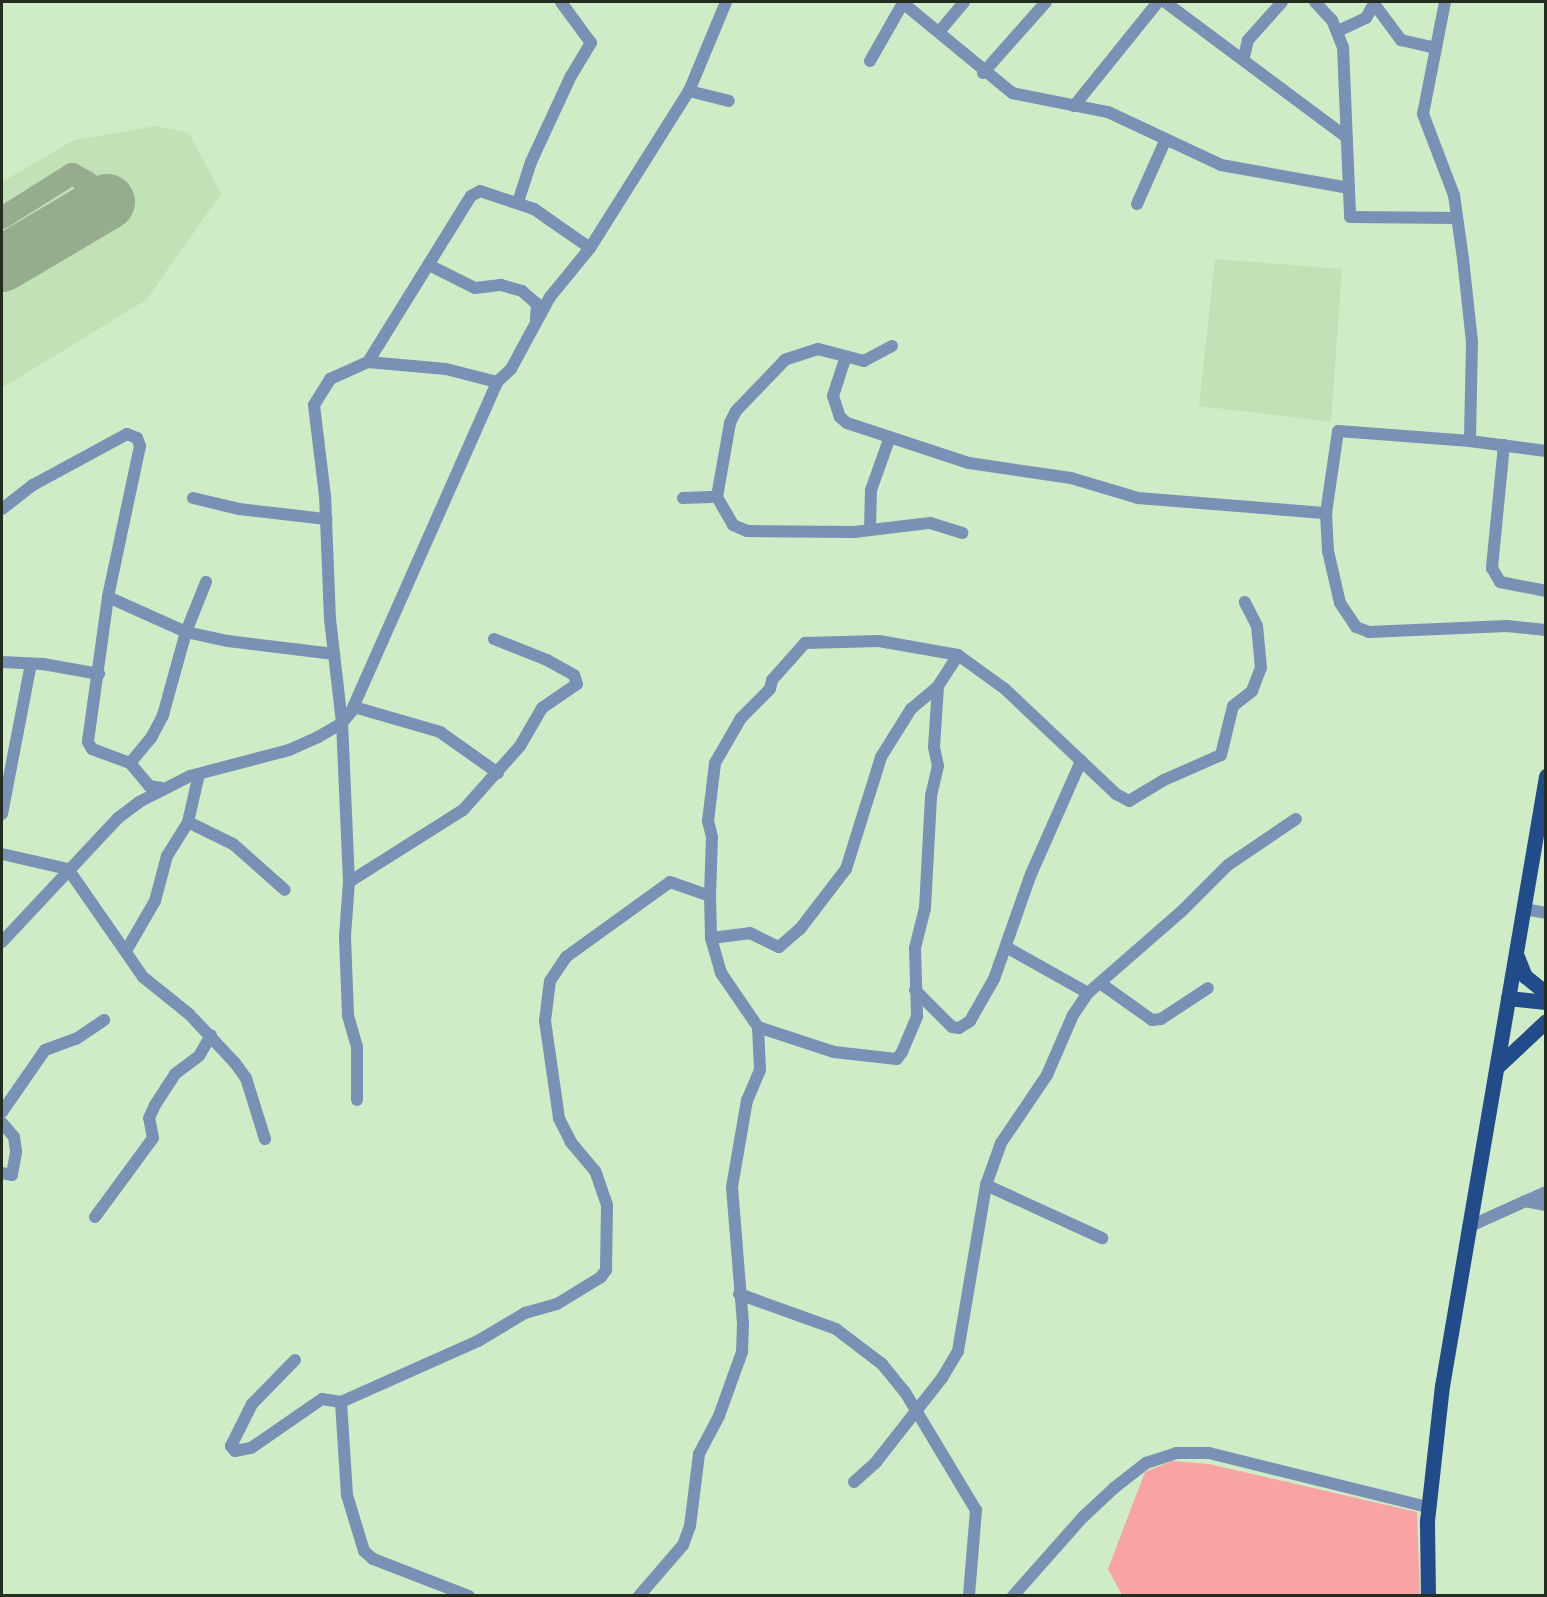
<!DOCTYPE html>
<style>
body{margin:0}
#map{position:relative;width:1547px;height:1597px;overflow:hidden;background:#cfecc6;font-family:Merriweather,serif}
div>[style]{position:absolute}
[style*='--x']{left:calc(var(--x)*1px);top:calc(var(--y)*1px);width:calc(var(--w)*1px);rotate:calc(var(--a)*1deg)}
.built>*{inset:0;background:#c1e2b7}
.green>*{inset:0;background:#f8a4a5}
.taxiway>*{height:22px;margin:-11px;padding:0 11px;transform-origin:11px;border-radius:11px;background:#95ac8e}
.runway>*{height:56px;margin:-28px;padding:0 28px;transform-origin:28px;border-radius:28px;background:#95ac8e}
.minor>*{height:12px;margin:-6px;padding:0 6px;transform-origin:6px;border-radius:6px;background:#7991b5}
.major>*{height:15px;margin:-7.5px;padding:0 7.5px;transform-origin:7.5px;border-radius:7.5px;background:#224b8a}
span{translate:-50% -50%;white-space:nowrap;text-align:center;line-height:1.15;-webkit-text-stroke:4.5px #cfecc6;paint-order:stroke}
.frame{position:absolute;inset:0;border:3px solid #222d1f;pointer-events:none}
</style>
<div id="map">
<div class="built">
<i style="clip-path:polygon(156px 126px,189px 133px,221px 194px,146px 300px,2px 388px,2px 182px,74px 140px)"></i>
<i style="clip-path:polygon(1215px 259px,1342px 269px,1331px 422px,1199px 406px)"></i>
</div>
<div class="green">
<i style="clip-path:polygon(1172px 1461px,1209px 1464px,1417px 1512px,1420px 1595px,1122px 1595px,1108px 1569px,1145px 1472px)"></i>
</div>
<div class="taxiway">
<i style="--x:2;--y:218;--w:83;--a:-32.2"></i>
<i style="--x:72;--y:174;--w:17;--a:28"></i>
<i style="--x:87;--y:182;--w:28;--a:69"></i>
</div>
<div class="runway">
<i style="--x:2;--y:264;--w:122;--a:-30.6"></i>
</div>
<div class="minor">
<i style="--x:1165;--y:2;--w:226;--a:36.7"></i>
<i style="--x:1315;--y:2;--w:25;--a:47"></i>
<i style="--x:1332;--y:20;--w:29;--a:68"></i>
<i style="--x:1343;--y:47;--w:170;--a:87.6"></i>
<i style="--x:1350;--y:217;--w:107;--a:0.5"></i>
<i style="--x:1445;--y:2;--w:114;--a:101.1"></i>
<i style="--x:1423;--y:114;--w:87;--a:69.1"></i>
<i style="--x:1454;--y:195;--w:65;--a:82"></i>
<i style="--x:1463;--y:259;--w:83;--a:83.8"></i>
<i style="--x:1472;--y:342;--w:99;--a:91.2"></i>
<i style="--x:1375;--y:5;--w:44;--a:53.4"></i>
<i style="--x:1401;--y:40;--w:35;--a:13"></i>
<i style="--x:1338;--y:31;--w:31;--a:-25"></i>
<i style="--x:1366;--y:18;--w:18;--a:-61"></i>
<i style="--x:939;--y:32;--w:39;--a:-50"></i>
<i style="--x:1244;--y:57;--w:17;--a:-77"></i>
<i style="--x:1248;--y:40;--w:51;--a:-48.2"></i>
<i style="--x:870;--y:61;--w:67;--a:-60.4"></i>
<i style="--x:903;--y:3;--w:141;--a:39.5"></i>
<i style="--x:1012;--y:93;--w:98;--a:11.2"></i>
<i style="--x:1108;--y:112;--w:125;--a:25.1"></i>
<i style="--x:1221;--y:165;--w:130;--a:10.2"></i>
<i style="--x:983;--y:73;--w:95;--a:-48.4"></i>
<i style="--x:689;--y:91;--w:41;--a:14"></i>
<i style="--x:1074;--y:106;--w:134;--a:-51.1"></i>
<i style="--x:518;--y:202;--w:42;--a:-72"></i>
<i style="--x:531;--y:162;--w:95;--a:-65.1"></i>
<i style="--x:571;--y:76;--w:39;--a:-59"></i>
<i style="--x:591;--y:43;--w:51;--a:-126.2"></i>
<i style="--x:1137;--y:204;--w:71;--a:-66"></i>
<i style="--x:429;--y:265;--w:51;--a:26.6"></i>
<i style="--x:475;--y:288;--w:26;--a:-7"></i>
<i style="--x:501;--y:285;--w:22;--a:16"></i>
<i style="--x:522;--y:291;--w:20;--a:41"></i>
<i style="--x:537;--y:304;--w:16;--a:94"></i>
<i style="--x:892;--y:346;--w:32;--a:152"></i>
<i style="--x:864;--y:361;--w:48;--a:-165.4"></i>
<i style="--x:818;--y:349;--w:35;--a:162"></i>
<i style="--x:785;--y:360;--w:71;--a:133.9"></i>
<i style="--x:736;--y:411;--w:13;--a:117"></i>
<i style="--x:730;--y:423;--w:75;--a:100"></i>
<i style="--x:717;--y:497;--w:32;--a:60"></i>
<i style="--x:733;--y:525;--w:15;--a:23"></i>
<i style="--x:747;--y:531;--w:107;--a:0.5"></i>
<i style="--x:854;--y:532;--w:77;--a:-6.8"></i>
<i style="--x:930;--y:523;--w:34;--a:17"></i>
<i style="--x:845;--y:359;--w:39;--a:108"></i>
<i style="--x:833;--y:396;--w:22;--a:72"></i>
<i style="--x:840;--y:417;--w:9;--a:41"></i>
<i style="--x:847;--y:423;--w:128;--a:18.2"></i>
<i style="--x:969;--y:463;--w:103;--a:8.4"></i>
<i style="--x:1071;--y:478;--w:70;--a:16.6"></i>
<i style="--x:1138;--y:498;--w:189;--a:4.6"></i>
<i style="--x:368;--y:362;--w:195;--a:-58.2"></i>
<i style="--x:471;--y:196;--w:10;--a:-29"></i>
<i style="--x:480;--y:191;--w:57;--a:18.4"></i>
<i style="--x:534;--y:209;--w:68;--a:34.9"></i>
<i style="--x:1504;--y:445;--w:124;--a:95.6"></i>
<i style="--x:1492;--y:568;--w:16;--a:60"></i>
<i style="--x:1500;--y:582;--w:47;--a:11.1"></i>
<i style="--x:1546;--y:451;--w:77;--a:-172.5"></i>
<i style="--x:1470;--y:441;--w:132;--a:-175.7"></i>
<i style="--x:1338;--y:431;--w:83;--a:98.3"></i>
<i style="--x:1326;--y:513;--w:38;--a:87"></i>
<i style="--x:1328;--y:551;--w:53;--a:77"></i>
<i style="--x:1340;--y:603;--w:29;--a:56"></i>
<i style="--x:1356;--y:627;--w:14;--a:21"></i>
<i style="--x:1369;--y:632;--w:138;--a:-2.5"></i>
<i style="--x:1507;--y:626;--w:39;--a:6"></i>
<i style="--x:193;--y:498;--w:47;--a:13.4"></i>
<i style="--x:239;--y:509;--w:88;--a:6.6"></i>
<i style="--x:683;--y:498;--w:34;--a:-2"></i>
<i style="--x:2;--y:509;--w:39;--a:-38"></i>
<i style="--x:33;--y:485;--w:107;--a:-28.5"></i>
<i style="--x:127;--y:434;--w:11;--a:22"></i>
<i style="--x:137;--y:438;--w:9;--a:69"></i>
<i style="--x:140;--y:446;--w:154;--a:102"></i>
<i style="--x:108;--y:597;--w:146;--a:97.9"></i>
<i style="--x:88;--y:742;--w:8;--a:60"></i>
<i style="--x:92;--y:749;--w:40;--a:20.2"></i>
<i style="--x:130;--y:763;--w:30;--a:50"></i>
<i style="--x:149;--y:786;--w:13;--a:9"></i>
<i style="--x:870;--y:530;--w:40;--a:-88.6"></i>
<i style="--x:871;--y:490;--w:56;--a:-70.3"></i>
<i style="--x:108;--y:597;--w:85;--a:24.2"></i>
<i style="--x:186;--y:632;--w:43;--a:12.1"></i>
<i style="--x:228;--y:641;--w:107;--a:7"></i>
<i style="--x:2;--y:662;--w:41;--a:2.8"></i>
<i style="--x:43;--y:664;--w:57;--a:10.1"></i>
<i style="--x:354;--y:707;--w:90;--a:16.2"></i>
<i style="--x:440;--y:732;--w:71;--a:35.3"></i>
<i style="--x:130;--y:763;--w:33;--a:-50"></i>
<i style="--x:151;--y:738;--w:26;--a:-62"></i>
<i style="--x:163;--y:715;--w:86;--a:-74.5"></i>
<i style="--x:186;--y:632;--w:54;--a:-68.2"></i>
<i style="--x:2;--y:814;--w:153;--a:-79.1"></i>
<i style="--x:188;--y:822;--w:50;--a:26.1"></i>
<i style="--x:233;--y:844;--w:69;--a:41.5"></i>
<i style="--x:2;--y:854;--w:68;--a:12.8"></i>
<i style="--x:68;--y:869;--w:131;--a:55.2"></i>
<i style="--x:143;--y:977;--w:59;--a:38.8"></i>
<i style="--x:189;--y:1014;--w:67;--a:46.8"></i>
<i style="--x:235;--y:1063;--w:19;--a:54"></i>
<i style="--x:246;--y:1078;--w:64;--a:72.7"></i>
<i style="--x:349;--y:882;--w:135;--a:-32.3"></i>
<i style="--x:463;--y:810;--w:86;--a:-48.3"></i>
<i style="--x:520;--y:746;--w:44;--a:-59.9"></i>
<i style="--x:542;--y:708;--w:42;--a:-34.4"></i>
<i style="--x:577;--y:684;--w:9;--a:-108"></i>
<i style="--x:574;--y:675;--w:31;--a:-151"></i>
<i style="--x:547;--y:660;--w:57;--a:-158.4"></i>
<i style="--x:710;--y:896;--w:59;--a:-88.1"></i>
<i style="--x:712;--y:837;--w:16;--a:-104"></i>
<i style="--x:708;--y:821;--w:58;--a:-83.1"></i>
<i style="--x:715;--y:763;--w:52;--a:-60"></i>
<i style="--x:741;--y:718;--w:41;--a:-45"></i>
<i style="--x:770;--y:689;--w:9;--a:-77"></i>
<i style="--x:772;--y:680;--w:50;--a:-48.3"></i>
<i style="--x:805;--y:643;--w:74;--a:-1.5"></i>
<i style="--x:879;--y:641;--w:80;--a:10"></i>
<i style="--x:958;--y:655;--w:58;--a:35.9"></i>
<i style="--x:1005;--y:689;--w:153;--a:43.4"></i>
<i style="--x:1116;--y:794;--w:15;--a:28"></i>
<i style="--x:1129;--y:801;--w:41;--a:-31"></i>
<i style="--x:1164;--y:780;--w:62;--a:-23.7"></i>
<i style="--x:1221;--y:755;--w:50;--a:-76.2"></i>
<i style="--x:1233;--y:706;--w:24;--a:-38"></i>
<i style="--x:1252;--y:691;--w:25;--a:-69"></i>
<i style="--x:1261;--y:668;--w:42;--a:-95.4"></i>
<i style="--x:1257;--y:626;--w:27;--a:-117"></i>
<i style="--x:1524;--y:909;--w:22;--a:10"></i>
<i style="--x:711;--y:938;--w:39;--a:-7"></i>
<i style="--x:750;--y:933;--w:32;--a:26"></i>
<i style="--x:779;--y:947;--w:28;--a:-41"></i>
<i style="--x:800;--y:929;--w:76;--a:-52.5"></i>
<i style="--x:846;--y:869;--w:117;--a:-72.6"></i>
<i style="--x:881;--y:757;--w:57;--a:-58"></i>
<i style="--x:911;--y:709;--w:35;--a:-40"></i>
<i style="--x:938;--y:686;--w:37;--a:-57"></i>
<i style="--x:2;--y:942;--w:170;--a:-46.9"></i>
<i style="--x:118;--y:818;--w:26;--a:-37"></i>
<i style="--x:139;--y:802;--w:57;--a:-27"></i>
<i style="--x:190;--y:776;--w:102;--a:-14.7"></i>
<i style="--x:289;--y:750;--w:32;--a:-24"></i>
<i style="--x:318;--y:737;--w:28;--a:-30"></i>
<i style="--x:342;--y:723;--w:14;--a:-51"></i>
<i style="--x:351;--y:712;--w:361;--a:-66.1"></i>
<i style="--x:497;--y:382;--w:19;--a:-43"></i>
<i style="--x:511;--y:369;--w:82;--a:-61.6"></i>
<i style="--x:550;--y:297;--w:63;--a:-50.8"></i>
<i style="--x:590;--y:248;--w:186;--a:-57.8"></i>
<i style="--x:689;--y:91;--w:96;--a:-67.4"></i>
<i style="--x:1006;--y:947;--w:94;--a:29.3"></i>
<i style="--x:126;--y:951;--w:58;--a:-59.9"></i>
<i style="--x:155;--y:901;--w:47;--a:-75.1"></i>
<i style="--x:167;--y:856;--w:40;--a:-58"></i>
<i style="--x:188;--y:822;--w:49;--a:-77.1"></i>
<i style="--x:1100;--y:983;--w:64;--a:35.4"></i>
<i style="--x:1152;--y:1020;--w:9;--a:-6"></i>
<i style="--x:1161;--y:1019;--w:56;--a:-33.4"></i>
<i style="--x:915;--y:990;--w:52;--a:45"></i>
<i style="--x:952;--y:1027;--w:7;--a:8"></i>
<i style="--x:959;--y:1028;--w:13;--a:-32"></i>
<i style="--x:970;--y:1021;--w:48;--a:-60.3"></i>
<i style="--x:994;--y:979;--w:111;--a:-70.6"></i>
<i style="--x:1031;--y:874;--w:124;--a:-66.1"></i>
<i style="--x:758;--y:1027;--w:80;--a:18.2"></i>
<i style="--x:834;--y:1052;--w:63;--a:6.3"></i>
<i style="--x:897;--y:1059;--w:9;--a:-54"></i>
<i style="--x:902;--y:1052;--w:39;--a:-67"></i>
<i style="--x:917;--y:1016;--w:68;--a:-91.7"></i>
<i style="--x:915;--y:948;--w:41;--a:-76"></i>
<i style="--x:925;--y:908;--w:112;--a:-86.9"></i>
<i style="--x:931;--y:796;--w:31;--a:-77"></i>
<i style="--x:938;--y:766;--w:19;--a:-102"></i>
<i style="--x:934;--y:747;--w:61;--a:-86.2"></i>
<i style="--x:357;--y:1100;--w:53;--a:-90"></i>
<i style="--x:357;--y:1047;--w:33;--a:-106"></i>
<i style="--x:348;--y:1015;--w:79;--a:-92.2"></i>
<i style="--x:345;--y:936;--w:54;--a:-85.8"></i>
<i style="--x:349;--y:882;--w:159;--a:-92.5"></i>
<i style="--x:342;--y:723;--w:105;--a:-96.6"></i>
<i style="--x:330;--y:619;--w:123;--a:-92.3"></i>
<i style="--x:325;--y:496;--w:92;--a:-96.9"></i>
<i style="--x:314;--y:405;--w:31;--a:-58"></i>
<i style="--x:330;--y:379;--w:42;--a:-24.1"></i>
<i style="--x:368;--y:362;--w:78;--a:5.1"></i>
<i style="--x:446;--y:369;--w:53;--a:14.3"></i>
<i style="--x:2;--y:1112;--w:75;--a:-55.3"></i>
<i style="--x:45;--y:1050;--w:33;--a:-20"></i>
<i style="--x:76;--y:1039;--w:34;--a:-34"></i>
<i style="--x:2;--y:1123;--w:18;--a:49"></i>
<i style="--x:14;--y:1137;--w:15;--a:82"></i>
<i style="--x:16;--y:1152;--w:23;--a:100"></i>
<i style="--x:12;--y:1175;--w:10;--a:-169"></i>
<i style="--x:986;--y:1185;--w:128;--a:24.6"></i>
<i style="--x:1525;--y:1201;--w:21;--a:11"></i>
<i style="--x:95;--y:1217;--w:98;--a:-53.7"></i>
<i style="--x:153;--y:1138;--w:20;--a:-101"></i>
<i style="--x:149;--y:1118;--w:14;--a:-65"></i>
<i style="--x:155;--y:1105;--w:37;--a:-57"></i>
<i style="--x:175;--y:1074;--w:30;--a:-37"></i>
<i style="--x:199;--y:1056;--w:24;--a:-60"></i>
<i style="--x:1468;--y:1227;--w:85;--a:-24.2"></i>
<i style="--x:739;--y:1294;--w:103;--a:19.8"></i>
<i style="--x:836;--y:1329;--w:58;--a:37.3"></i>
<i style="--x:882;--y:1364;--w:36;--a:51"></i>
<i style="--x:905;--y:1392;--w:138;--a:59"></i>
<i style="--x:976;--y:1510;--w:86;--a:94.7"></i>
<i style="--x:295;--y:1360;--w:62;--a:134.3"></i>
<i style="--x:252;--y:1404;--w:47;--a:116.6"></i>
<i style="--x:231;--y:1446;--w:6;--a:51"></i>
<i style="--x:235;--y:1451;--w:16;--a:-11"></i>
<i style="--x:251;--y:1448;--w:86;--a:-34.6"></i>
<i style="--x:322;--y:1399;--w:19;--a:9"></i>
<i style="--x:854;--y:1482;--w:30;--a:-42"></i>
<i style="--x:876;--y:1462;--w:107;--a:-51.8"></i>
<i style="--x:942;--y:1378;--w:31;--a:-59"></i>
<i style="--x:958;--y:1351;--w:168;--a:-80.4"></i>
<i style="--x:986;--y:1185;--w:45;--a:-70.3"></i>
<i style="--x:1001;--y:1143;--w:82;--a:-55.9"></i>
<i style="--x:1047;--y:1075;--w:65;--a:-66.6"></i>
<i style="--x:1073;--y:1015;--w:27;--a:-56"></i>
<i style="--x:1088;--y:993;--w:125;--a:-41.1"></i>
<i style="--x:1182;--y:911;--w:65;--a:-45"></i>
<i style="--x:1228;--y:865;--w:82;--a:-34.1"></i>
<i style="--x:469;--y:1596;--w:103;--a:-158.9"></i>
<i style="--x:373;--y:1559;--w:12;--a:-138"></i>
<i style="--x:364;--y:1551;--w:59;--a:-106.9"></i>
<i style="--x:347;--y:1495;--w:93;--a:-93.7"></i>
<i style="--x:341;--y:1402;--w:150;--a:-24"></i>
<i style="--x:478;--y:1341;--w:55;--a:-30.8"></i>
<i style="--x:525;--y:1313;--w:33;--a:-16"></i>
<i style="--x:557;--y:1304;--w:52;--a:-31.5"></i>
<i style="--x:601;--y:1277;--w:9;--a:-54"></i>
<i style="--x:606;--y:1270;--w:65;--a:-89.1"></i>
<i style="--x:607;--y:1205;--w:36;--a:-109"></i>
<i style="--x:595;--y:1171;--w:38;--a:-130"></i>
<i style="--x:571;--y:1142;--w:27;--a:-117"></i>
<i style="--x:559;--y:1118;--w:98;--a:-98.2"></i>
<i style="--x:545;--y:1021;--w:40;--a:-82.9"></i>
<i style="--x:550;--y:981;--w:29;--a:-56"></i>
<i style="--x:566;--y:957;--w:128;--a:-35.8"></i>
<i style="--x:670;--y:882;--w:42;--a:19.3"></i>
<i style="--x:710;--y:896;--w:42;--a:88.6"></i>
<i style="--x:711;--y:938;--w:36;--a:74"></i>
<i style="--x:721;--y:973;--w:65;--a:55.6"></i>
<i style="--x:758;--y:1027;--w:43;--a:87.3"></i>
<i style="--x:760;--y:1070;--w:33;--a:113"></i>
<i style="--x:747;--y:1100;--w:88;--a:99.8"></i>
<i style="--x:732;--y:1187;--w:137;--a:85.4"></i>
<i style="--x:743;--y:1324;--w:28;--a:92"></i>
<i style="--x:742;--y:1352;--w:68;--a:109.8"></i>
<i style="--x:719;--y:1416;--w:43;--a:117.8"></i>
<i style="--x:699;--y:1454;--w:73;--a:97.1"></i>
<i style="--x:690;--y:1526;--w:20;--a:110"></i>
<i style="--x:683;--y:1545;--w:67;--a:130.8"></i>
<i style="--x:1013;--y:1596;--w:106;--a:-48.5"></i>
<i style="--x:1083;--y:1517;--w:42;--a:-43.1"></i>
<i style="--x:1114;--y:1488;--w:41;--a:-38"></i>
<i style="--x:1146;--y:1463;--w:32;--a:-18"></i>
<i style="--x:1176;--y:1453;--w:33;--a:0"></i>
<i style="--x:1209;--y:1453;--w:226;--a:13.9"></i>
</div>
<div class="major">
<i style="--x:1516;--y:954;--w:24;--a:68"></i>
<i style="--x:1525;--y:976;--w:27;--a:39"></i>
<i style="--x:1508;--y:998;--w:38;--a:6"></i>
<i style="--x:1499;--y:1065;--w:64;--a:-43.1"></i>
<i style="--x:1428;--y:1596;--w:75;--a:-90.8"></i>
<i style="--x:1427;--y:1521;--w:136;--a:-83.7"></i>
<i style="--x:1442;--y:1386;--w:619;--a:-80.32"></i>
</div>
<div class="frame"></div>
</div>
